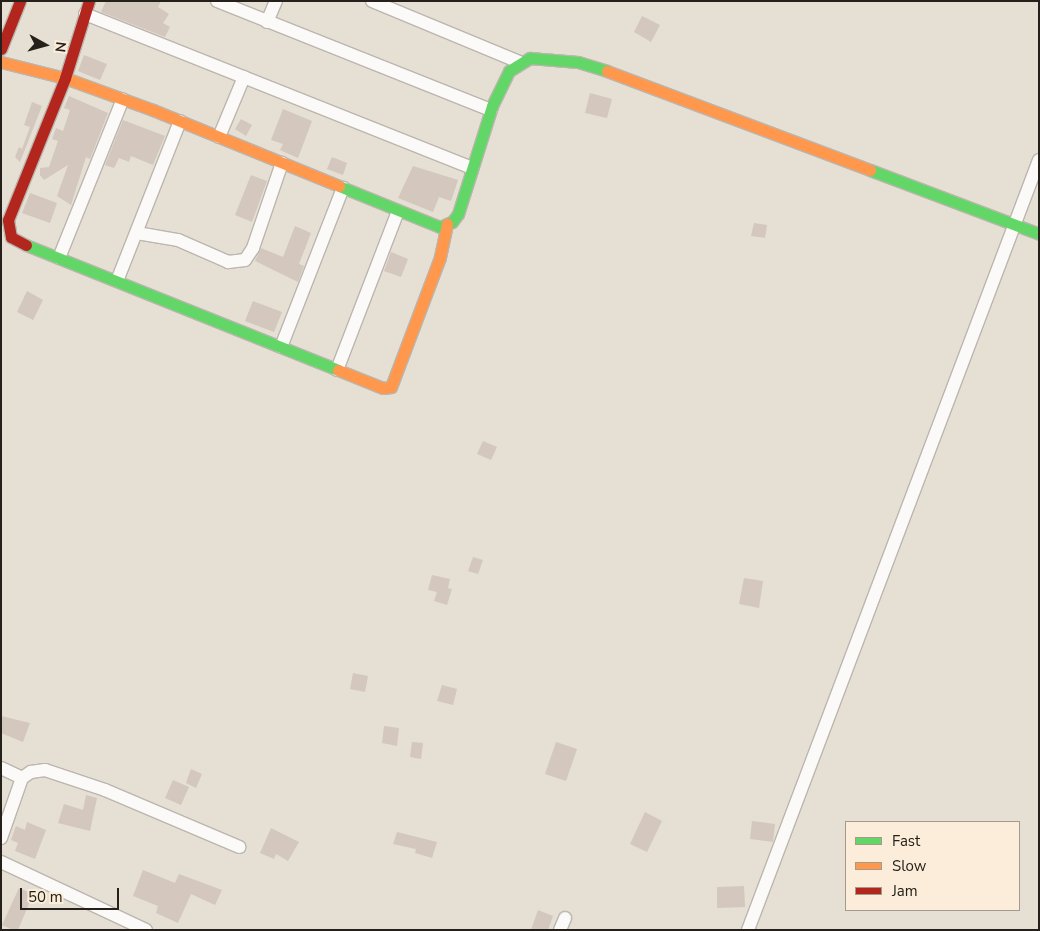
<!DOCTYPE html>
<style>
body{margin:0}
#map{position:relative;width:1040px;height:931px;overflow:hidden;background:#e5dfd4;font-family:"Nunito Sans",sans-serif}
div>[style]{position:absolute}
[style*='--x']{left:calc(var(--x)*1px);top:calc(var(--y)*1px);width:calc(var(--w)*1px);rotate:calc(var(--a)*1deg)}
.building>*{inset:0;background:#d3c7be}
.roads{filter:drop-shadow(1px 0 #bbb6ae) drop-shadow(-1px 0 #bbb6ae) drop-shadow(0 1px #bbb6ae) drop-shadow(0 -1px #bbb6ae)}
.street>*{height:12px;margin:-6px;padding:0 6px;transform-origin:6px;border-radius:6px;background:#fbfaf9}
.fast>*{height:11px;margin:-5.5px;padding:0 5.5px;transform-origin:5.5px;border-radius:5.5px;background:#63d668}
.slow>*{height:11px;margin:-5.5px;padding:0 5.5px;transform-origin:5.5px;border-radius:5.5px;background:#ff974d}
.jam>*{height:11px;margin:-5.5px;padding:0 5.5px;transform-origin:5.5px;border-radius:5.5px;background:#b3261e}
span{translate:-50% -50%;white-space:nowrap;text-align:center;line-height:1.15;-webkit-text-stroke:4px #fbedd9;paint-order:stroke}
.frame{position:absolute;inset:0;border:2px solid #252019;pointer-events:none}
.legend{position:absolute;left:845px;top:821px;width:175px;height:90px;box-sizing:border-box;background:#fbedd9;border:1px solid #a59b8c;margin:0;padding:6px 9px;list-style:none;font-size:15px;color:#252019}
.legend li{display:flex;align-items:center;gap:10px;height:25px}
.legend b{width:25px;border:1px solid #a59b8c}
.north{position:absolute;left:20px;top:20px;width:50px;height:50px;-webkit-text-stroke:4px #fbedd9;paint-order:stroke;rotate:97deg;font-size:14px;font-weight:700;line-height:20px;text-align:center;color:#252019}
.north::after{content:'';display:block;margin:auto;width:18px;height:22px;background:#252019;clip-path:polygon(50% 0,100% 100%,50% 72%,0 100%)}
.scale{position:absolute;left:20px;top:888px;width:99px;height:22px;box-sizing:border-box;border:2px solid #252019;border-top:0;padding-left:6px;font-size:15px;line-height:18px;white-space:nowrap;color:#252019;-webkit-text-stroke:4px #fbedd9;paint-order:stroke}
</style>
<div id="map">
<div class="building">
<i style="clip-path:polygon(106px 1px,161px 1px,158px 7px,169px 14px,163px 23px,170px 27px,165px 37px,101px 12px)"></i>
<i style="clip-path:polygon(642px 16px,660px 25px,651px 42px,634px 32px)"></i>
<i style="clip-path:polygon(84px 55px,107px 64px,100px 80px,78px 71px)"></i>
<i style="clip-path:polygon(590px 93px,612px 99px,607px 118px,585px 113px)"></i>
<i style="clip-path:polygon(69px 96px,108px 113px,90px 159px,86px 157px,71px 205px,57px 196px,68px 165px,44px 180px,40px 175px,40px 168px,49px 167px,58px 141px,52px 139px,56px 128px,63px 131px,70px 110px,64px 108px)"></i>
<i style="clip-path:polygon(32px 102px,42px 106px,20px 162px,15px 157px,19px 147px,22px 149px,30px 127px,24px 125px)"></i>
<i style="clip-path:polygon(283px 109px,312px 121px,298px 158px,280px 150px,283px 144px,271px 140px)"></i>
<i style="clip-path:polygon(241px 119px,252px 125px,246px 136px,235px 129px)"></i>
<i style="clip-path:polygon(123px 120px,165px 136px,153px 165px,131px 156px,129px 162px,119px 158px,114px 168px,105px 165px)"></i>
<i style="clip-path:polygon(332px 157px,347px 163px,343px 175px,327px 169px)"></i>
<i style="clip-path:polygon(413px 166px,458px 180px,451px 201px,439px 197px,433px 212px,398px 198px)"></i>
<i style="clip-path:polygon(251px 175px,267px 181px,252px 222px,235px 215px)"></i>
<i style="clip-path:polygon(30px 193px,57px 203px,50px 223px,22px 213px)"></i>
<i style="clip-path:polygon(754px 223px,767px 225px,765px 238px,751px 236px)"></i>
<i style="clip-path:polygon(295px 226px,311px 233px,299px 264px,304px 266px,298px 282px,255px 261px,261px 248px,283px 257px)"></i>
<i style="clip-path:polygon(391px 252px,408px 259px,401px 277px,384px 271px)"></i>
<i style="clip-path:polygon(27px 291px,43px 300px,33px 320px,17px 312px)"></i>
<i style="clip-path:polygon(253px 301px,282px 312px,274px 332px,245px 321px)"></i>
<i style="clip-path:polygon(483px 441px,497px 447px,491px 460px,477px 454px)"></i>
<i style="clip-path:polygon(473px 557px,483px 560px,478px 574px,468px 571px)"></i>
<i style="clip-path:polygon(432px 575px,450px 579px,448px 588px,452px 589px,447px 605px,434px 601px,437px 592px,428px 590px)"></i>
<i style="clip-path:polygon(744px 578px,763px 581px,759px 608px,739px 604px)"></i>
<i style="clip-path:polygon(353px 673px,368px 676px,365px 692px,350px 689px)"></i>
<i style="clip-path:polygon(442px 685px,457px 689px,453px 705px,437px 701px)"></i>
<i style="clip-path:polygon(1px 716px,30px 723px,23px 742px,1px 733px)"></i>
<i style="clip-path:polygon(384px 726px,399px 728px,397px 746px,382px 743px)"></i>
<i style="clip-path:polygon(412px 742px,423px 743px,421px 759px,410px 757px)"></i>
<i style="clip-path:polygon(556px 742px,577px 749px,566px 781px,545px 774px)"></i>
<i style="clip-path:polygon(191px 769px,202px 774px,196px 788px,186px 783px)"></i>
<i style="clip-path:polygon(173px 780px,189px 787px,181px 805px,165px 798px)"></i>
<i style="clip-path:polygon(86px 795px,97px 798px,90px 831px,58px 823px,64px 804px,83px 810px)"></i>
<i style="clip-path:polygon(645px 812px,662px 821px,647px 852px,630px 844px)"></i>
<i style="clip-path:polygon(752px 821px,775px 824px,773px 842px,750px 839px)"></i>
<i style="clip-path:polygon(27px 822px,46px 830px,35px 859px,15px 851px,18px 843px,11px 840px,16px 826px,25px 830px)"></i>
<i style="clip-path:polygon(271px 828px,299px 842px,288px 861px,276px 854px,274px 859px,260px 853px)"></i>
<i style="clip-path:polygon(397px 832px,437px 842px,432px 858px,415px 853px,416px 849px,393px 844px)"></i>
<i style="clip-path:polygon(143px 870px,175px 883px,179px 874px,222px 890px,215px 905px,191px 894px,178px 923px,156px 913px,158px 906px,133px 896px)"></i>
<i style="clip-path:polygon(744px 886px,745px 907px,717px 908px,717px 887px)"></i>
<i style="clip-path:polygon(19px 888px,33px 894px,18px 930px,13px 930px,2px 925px)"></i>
<i style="clip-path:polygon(538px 910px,553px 916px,548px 930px,531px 930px)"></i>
</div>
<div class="roads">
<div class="street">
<i style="--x:217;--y:1;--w:295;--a:21.7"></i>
<i style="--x:372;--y:1;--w:159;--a:22.5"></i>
<i style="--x:85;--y:14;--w:417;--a:21.7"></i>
<i style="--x:267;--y:22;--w:23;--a:-67"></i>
<i style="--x:219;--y:137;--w:65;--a:-67.4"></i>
<i style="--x:137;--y:233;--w:42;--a:9.7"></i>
<i style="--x:178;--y:240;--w:55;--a:23.7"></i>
<i style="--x:228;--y:262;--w:17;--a:-7"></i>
<i style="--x:245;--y:260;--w:14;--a:-56"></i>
<i style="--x:253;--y:248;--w:90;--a:-71.2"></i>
<i style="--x:59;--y:258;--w:171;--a:-68.1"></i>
<i style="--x:117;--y:281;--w:172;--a:-68.5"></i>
<i style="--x:281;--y:347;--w:171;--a:-68.7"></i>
<i style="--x:337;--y:370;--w:170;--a:-69"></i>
<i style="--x:1;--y:768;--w:23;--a:25"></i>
<i style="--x:1;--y:838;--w:64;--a:-70.7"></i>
<i style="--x:22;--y:778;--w:11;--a:-34"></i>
<i style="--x:31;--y:772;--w:14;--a:-8"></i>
<i style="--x:45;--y:770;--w:63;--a:18.4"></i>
<i style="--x:105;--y:790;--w:146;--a:23"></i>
<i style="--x:1;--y:862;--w:160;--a:25.1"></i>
<i style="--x:560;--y:930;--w:13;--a:-67"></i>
<i style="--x:748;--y:930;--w:823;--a:-69.3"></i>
</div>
<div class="fast">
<i style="--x:870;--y:170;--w:181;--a:20.7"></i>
<i style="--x:339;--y:186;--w:109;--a:22.1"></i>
<i style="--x:440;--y:227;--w:13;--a:-23"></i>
<i style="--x:452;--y:222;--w:10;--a:-53"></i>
<i style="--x:458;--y:214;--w:113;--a:-72.5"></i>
<i style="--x:492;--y:106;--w:39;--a:-64"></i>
<i style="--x:509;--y:71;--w:25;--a:-32"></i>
<i style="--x:530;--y:58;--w:48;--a:4.8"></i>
<i style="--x:578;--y:62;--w:30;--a:17"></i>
<i style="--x:26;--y:245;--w:336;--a:21.8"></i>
</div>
<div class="slow">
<i style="--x:1;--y:62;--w:66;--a:14"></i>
<i style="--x:65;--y:78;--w:94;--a:20"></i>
<i style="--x:153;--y:110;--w:201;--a:22.2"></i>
<i style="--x:607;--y:71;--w:281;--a:20.6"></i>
<i style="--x:338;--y:370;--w:48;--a:21.8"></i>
<i style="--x:383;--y:388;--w:8;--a:-7"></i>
<i style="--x:391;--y:387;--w:139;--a:-69.3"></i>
<i style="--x:440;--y:257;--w:34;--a:-78"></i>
</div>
<div class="jam">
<i style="--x:1;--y:49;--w:52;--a:-68.4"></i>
<i style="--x:26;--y:245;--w:17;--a:-152"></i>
<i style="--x:11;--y:237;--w:17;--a:-100"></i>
<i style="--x:8;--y:220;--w:153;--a:-68.1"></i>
<i style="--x:65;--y:78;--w:81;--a:-72.7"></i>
</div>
</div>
<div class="frame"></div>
<ul class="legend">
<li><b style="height:6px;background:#63d668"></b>Fast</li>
<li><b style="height:6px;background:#ff974d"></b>Slow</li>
<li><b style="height:6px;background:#b3261e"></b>Jam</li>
</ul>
<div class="north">N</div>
<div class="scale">50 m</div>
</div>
